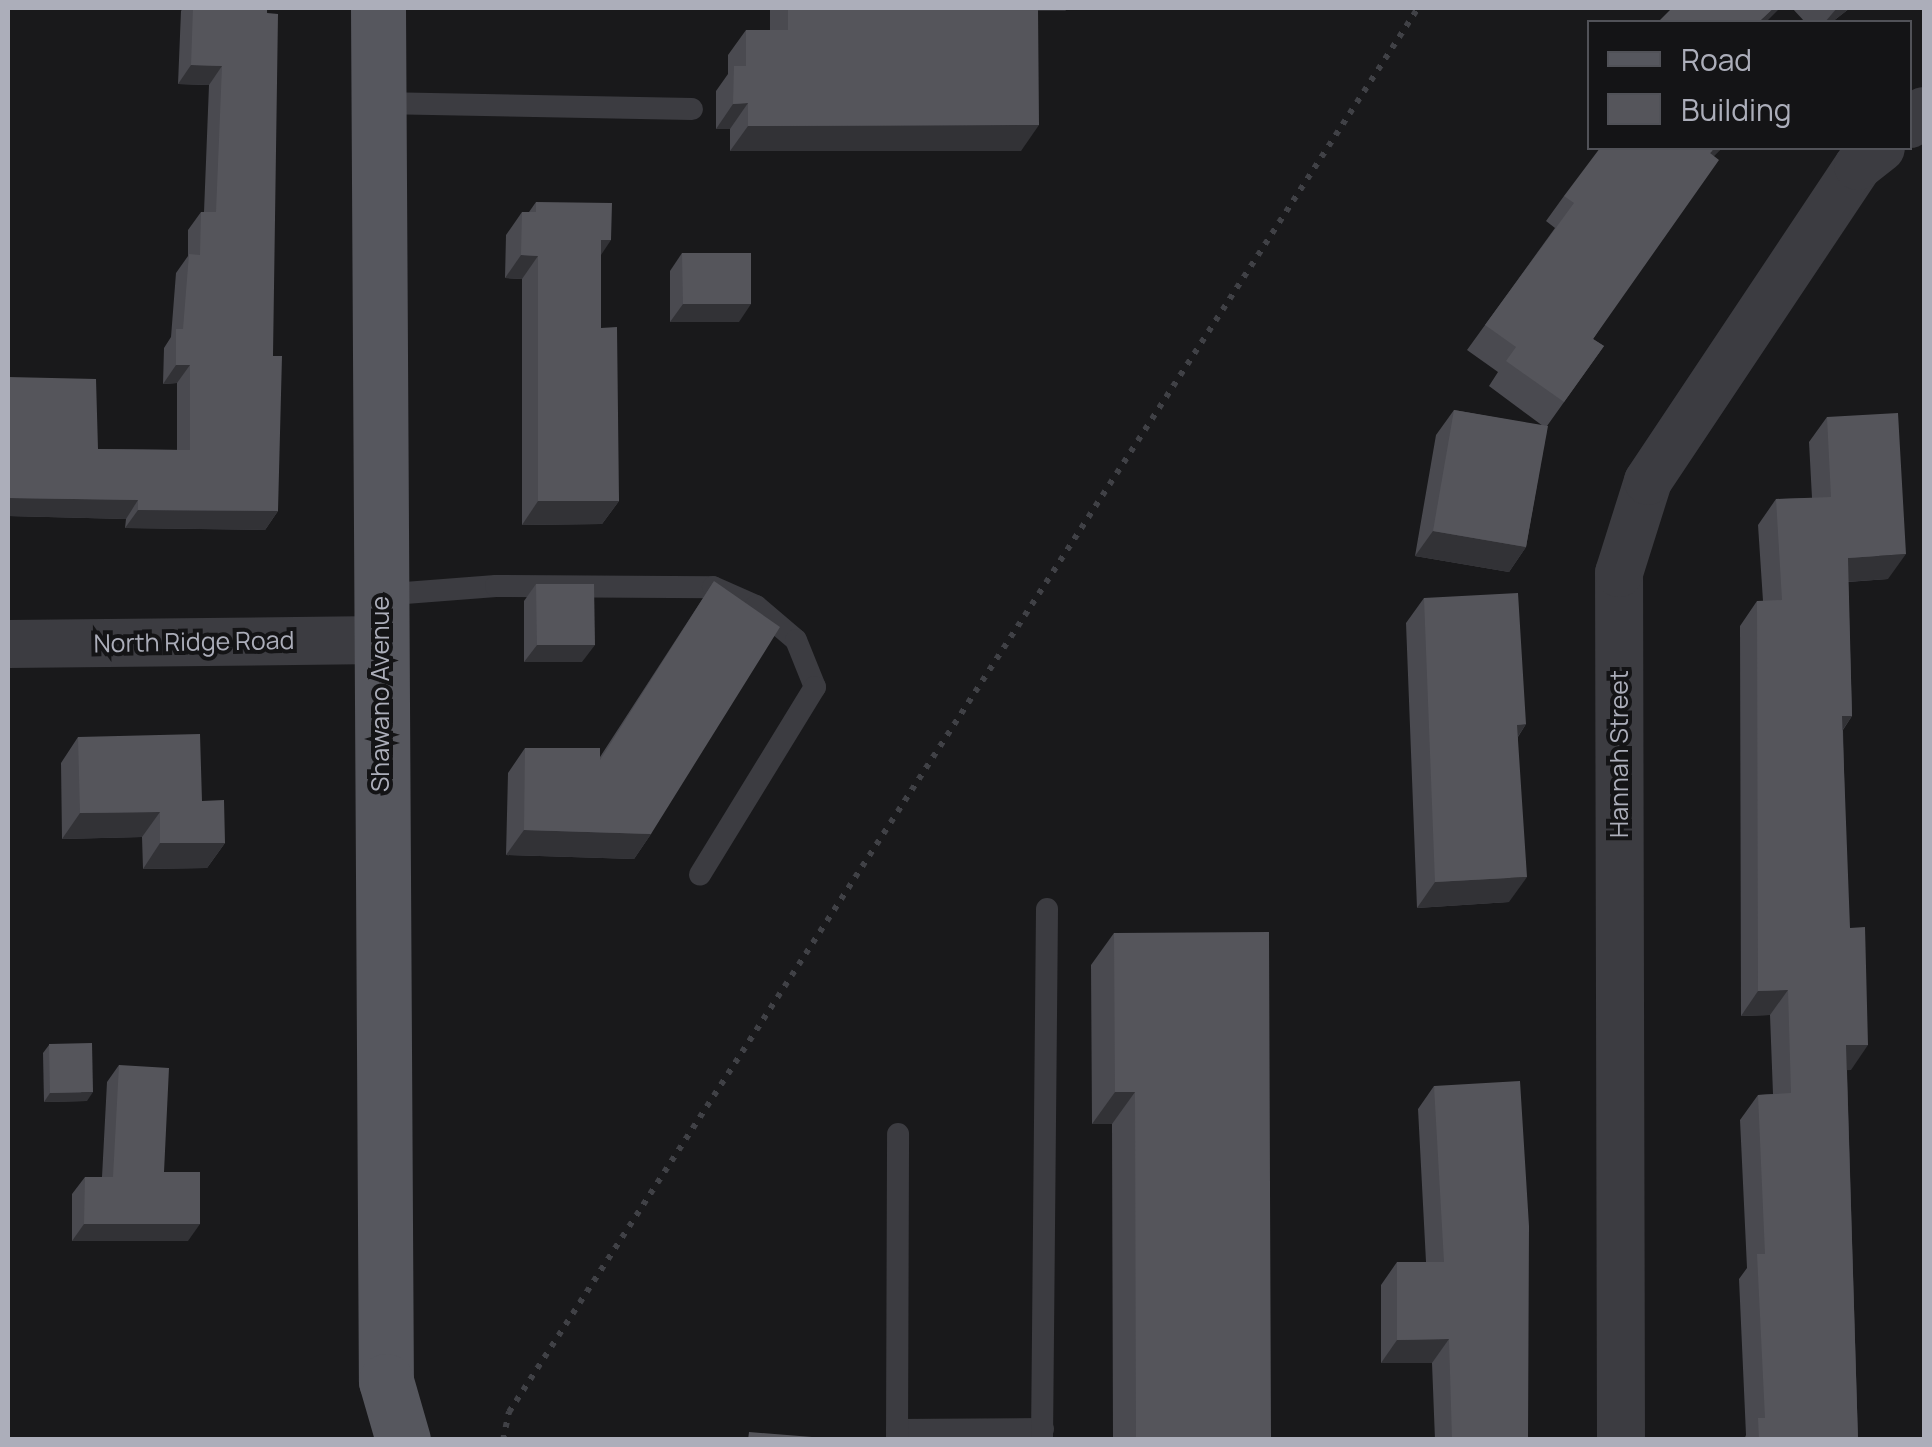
<!DOCTYPE html>
<style>
body{margin:0}
#map{position:relative;width:1932px;height:1447px;overflow:hidden;background:#19191b;font-family:Manrope,sans-serif}
div>[style]{position:absolute}
[style*='--x']{left:calc(var(--x)*1px);top:calc(var(--y)*1px);width:calc(var(--w)*1px);rotate:calc(var(--a)*1deg)}
.path>*{height:6px;margin-top:-3px;transform-origin:0;background:repeating-linear-gradient(90deg,#404146 0 5px,transparent 0 13px)}
.service>*{height:22px;margin:-11px;padding:0 11px;transform-origin:11px;border-radius:11px;background:#3c3c41}
.minor>*{height:48px;margin:-24px;padding:0 24px;transform-origin:24px;border-radius:24px;background:#3c3c41}
.primary>*{height:55px;margin:-27.5px;padding:0 27.5px;transform-origin:27.5px;border-radius:27.5px;background:#56575e}
.wall>*{inset:0;background:#4a4a50}
.shaded-wall>*{inset:0;background:#323236}
.building>*{inset:0;background:#55555b}
span{translate:-50% -50%;white-space:nowrap;text-align:center;line-height:1.15;-webkit-text-stroke:8px #141416;paint-order:stroke}
.street-label{font-size:25px;color:#acaeba}
.frame{position:absolute;inset:0;border:10px solid #acaeba;pointer-events:none}
.legend{position:absolute;left:1587px;top:20px;width:325px;height:130px;box-sizing:border-box;background:#141416;border:2px solid #515258;margin:0;padding:12px 18px;list-style:none;font-size:30px;color:#acaeba}
.legend li{display:flex;align-items:center;gap:20px;height:50px}
.legend b{width:50px;border:2px solid #515258}
</style>
<div id="map">
<div class="path">
<i style="--x:503;--y:1440;--w:29;--a:-78"></i>
<i style="--x:509;--y:1412;--w:1673;--a:-57.08"></i>
</div>
<div class="service">
<i style="--x:379;--y:103;--w:313;--a:1.1"></i>
<i style="--x:379;--y:595;--w:117;--a:-4.4"></i>
<i style="--x:496;--y:586;--w:217;--a:0.3"></i>
<i style="--x:713;--y:587;--w:47;--a:23.8"></i>
<i style="--x:756;--y:606;--w:52;--a:40.4"></i>
<i style="--x:796;--y:640;--w:51;--a:68"></i>
<i style="--x:815;--y:687;--w:220;--a:121.5"></i>
<i style="--x:897;--y:1430;--w:146;--a:-0.4"></i>
<i style="--x:897;--y:1440;--w:306;--a:-89.8"></i>
<i style="--x:1042;--y:1440;--w:531;--a:-89.46"></i>
</div>
<div class="minor">
<i style="--x:1910;--y:124;--w:19;--a:-43"></i>
<i style="--x:8;--y:644;--w:372;--a:-0.6"></i>
<i style="--x:1621;--y:1440;--w:867;--a:-90.13"></i>
<i style="--x:1619;--y:573;--w:96;--a:-72.5"></i>
<i style="--x:1648;--y:481;--w:379;--a:-56.3"></i>
<i style="--x:1858;--y:166;--w:29;--a:-38"></i>
</div>
<div class="primary">
<i style="--x:378;--y:8;--w:1373;--a:89.67"></i>
<i style="--x:386;--y:1381;--w:61;--a:73.9"></i>
</div>
<div class="wall">
<i style="clip-path:polygon(183px 8px,267px 8px,273px 356px,278px 511px,265px 530px,125px 528px,126px 519px,8px 516px,8px 377px,98px 449px,177px 450px,177px 383px,163px 384px,164px 348px,171px 337px,176px 273px,188px 256px,188px 230px,201px 212px,204px 212px,209px 85px,178px 84px,181px 11px)"></i>
<i style="clip-path:polygon(770px 8px,1067px 8px,1065px 11px,1038px 11px,1021px 151px,730px 151px,730px 129px,716px 129px,716px 91px,728px 74px,728px 55px,746px 30px,770px 30px)"></i>
<i style="clip-path:polygon(1792px 8px,1850px 8px,1832px 22px,1805px 22px)"></i>
<i style="clip-path:polygon(1722px 148px,1713px 156px,1593px 339px,1604px 346px,1547px 426px,1526px 547px,1509px 572px,1415px 556px,1436px 435px,1454px 410px,1543px 426px,1489px 386px,1498px 372px,1467px 350px,1555px 228px,1546px 221px,1564px 196px)"></i>
<i style="clip-path:polygon(536px 202px,601px 255px,601px 328px,619px 501px,602px 524px,522px 525px,522px 279px,505px 278px,506px 235px,522px 212px,529px 212px)"></i>
<i style="clip-path:polygon(682px 253px,739px 322px,670px 322px,670px 271px)"></i>
<i style="clip-path:polygon(1827px 417px,1888px 579px,1848px 582px,1852px 716px,1843px 730px,1851px 1070px,1847px 1070px,1858px 1440px,1744px 1440px,1746px 1435px,1739px 1279px,1747px 1268px,1740px 1120px,1758px 1095px,1773px 1094px,1770px 1015px,1741px 1016px,1740px 626px,1757px 601px,1763px 601px,1758px 525px,1776px 499px,1812px 498px,1809px 442px)"></i>
<i style="clip-path:polygon(714px 581px,651px 834px,634px 859px,506px 855px,508px 773px,525px 748px,600px 757px)"></i>
<i style="clip-path:polygon(536px 584px,582px 662px,524px 662px,524px 601px)"></i>
<i style="clip-path:polygon(1424px 598px,1526px 724px,1518px 737px,1509px 902px,1417px 908px,1406px 623px)"></i>
<i style="clip-path:polygon(78px 737px,202px 801px,225px 843px,207px 868px,143px 869px,142px 837px,62px 839px,61px 763px)"></i>
<i style="clip-path:polygon(1114px 933px,1271px 1440px,1113px 1440px,1112px 1124px,1092px 1124px,1091px 965px)"></i>
<i style="clip-path:polygon(49px 1045px,87px 1101px,44px 1102px,43px 1053px)"></i>
<i style="clip-path:polygon(119px 1065px,164px 1172px,188px 1241px,72px 1241px,72px 1194px,85px 1177px,102px 1177px,107px 1082px)"></i>
<i style="clip-path:polygon(1434px 1086px,1528px 1440px,1435px 1440px,1432px 1363px,1381px 1363px,1381px 1285px,1397px 1262px,1426px 1262px,1418px 1109px)"></i>
</div>
<div class="shaded-wall">
<i style="clip-path:polygon(1023px 8px,1067px 8px,1065px 11px,1021px 11px)"></i>
<i style="clip-path:polygon(1774px 8px,1780px 8px,1766px 22px,1759px 22px)"></i>
<i style="clip-path:polygon(1837px 8px,1850px 8px,1832px 22px,1825px 22px)"></i>
<i style="clip-path:polygon(191px 65px,222px 66px,209px 85px,178px 84px)"></i>
<i style="clip-path:polygon(748px 103px,730px 129px,716px 129px,733px 104px)"></i>
<i style="clip-path:polygon(1039px 125px,1021px 151px,730px 151px,748px 126px)"></i>
<i style="clip-path:polygon(1715px 148px,1722px 148px,1692px 179px,1710px 153px)"></i>
<i style="clip-path:polygon(601px 240px,611px 240px,595px 264px)"></i>
<i style="clip-path:polygon(521px 255px,538px 256px,522px 279px,505px 278px)"></i>
<i style="clip-path:polygon(683px 304px,751px 304px,739px 322px,670px 322px)"></i>
<i style="clip-path:polygon(176px 365px,190px 365px,177px 383px,163px 384px)"></i>
<i style="clip-path:polygon(8px 498px,138px 500px,126px 519px,8px 516px)"></i>
<i style="clip-path:polygon(538px 501px,619px 501px,602px 524px,522px 525px)"></i>
<i style="clip-path:polygon(138px 510px,278px 511px,265px 530px,125px 528px)"></i>
<i style="clip-path:polygon(1433px 531px,1526px 547px,1509px 572px,1415px 556px)"></i>
<i style="clip-path:polygon(1906px 554px,1888px 579px,1830px 583px,1848px 558px)"></i>
<i style="clip-path:polygon(537px 645px,595px 645px,582px 662px,524px 662px)"></i>
<i style="clip-path:polygon(1842px 716px,1852px 716px,1835px 741px)"></i>
<i style="clip-path:polygon(1526px 724px,1509px 750px,1517px 725px)"></i>
<i style="clip-path:polygon(160px 812px,142px 837px,62px 839px,80px 813px)"></i>
<i style="clip-path:polygon(524px 830px,651px 834px,634px 859px,506px 855px)"></i>
<i style="clip-path:polygon(160px 843px,225px 843px,207px 868px,143px 869px)"></i>
<i style="clip-path:polygon(1527px 877px,1509px 902px,1417px 908px,1435px 882px)"></i>
<i style="clip-path:polygon(1788px 990px,1770px 1015px,1741px 1016px,1758px 991px)"></i>
<i style="clip-path:polygon(1846px 1045px,1868px 1045px,1851px 1070px,1828px 1071px)"></i>
<i style="clip-path:polygon(93px 1092px,87px 1101px,44px 1102px,50px 1093px)"></i>
<i style="clip-path:polygon(1115px 1092px,1135px 1092px,1112px 1124px,1092px 1124px)"></i>
<i style="clip-path:polygon(84px 1224px,200px 1224px,188px 1241px,72px 1241px)"></i>
<i style="clip-path:polygon(1449px 1339px,1432px 1363px,1381px 1363px,1397px 1340px)"></i>
</div>
<div class="building">
<i style="clip-path:polygon(193px 8px,267px 8px,267px 13px,278px 14px,273px 356px,282px 356px,278px 511px,138px 510px,138px 500px,8px 498px,8px 377px,96px 379px,98px 449px,190px 450px,190px 365px,176px 365px,176px 329px,183px 329px,189px 254px,200px 255px,201px 212px,216px 212px,222px 66px,191px 65px)"></i>
<i style="clip-path:polygon(788px 8px,1038px 8px,1039px 125px,748px 126px,748px 103px,733px 104px,734px 66px,746px 66px,746px 30px,788px 30px)"></i>
<i style="clip-path:polygon(1672px 8px,1774px 8px,1759px 22px,1658px 22px)"></i>
<i style="clip-path:polygon(1600px 148px,1715px 148px,1710px 153px,1719px 160px,1593px 339px,1604px 346px,1564px 402px,1506px 361px,1516px 347px,1485px 325px,1574px 203px,1564px 196px)"></i>
<i style="clip-path:polygon(536px 202px,612px 203px,611px 240px,601px 240px,601px 328px,617px 327px,619px 501px,538px 501px,538px 256px,521px 255px,522px 212px,536px 212px)"></i>
<i style="clip-path:polygon(682px 253px,751px 253px,751px 304px,683px 304px)"></i>
<i style="clip-path:polygon(1454px 410px,1548px 426px,1526px 547px,1433px 531px)"></i>
<i style="clip-path:polygon(1898px 413px,1906px 554px,1848px 558px,1852px 716px,1842px 716px,1850px 928px,1865px 927px,1868px 1045px,1846px 1045px,1858px 1440px,1759px 1440px,1758px 1418px,1765px 1418px,1757px 1254px,1765px 1254px,1758px 1095px,1791px 1093px,1788px 990px,1758px 991px,1757px 601px,1782px 600px,1776px 499px,1831px 497px,1827px 417px)"></i>
<i style="clip-path:polygon(714px 581px,780px 627px,651px 834px,524px 830px,525px 748px,600px 748px,600px 760px)"></i>
<i style="clip-path:polygon(536px 584px,594px 584px,595px 645px,537px 645px)"></i>
<i style="clip-path:polygon(1518px 593px,1526px 724px,1517px 725px,1527px 877px,1435px 882px,1424px 598px)"></i>
<i style="clip-path:polygon(200px 734px,202px 801px,224px 800px,225px 843px,160px 843px,160px 812px,80px 813px,78px 737px)"></i>
<i style="clip-path:polygon(1269px 932px,1271px 1440px,1136px 1440px,1135px 1092px,1115px 1092px,1114px 933px)"></i>
<i style="clip-path:polygon(92px 1043px,93px 1092px,50px 1093px,49px 1044px)"></i>
<i style="clip-path:polygon(119px 1065px,169px 1068px,164px 1172px,200px 1172px,200px 1224px,84px 1224px,85px 1177px,113px 1177px)"></i>
<i style="clip-path:polygon(1520px 1081px,1529px 1226px,1528px 1440px,1452px 1440px,1449px 1339px,1397px 1340px,1397px 1262px,1444px 1262px,1434px 1086px)"></i>
<i style="clip-path:polygon(749px 1432px,837px 1439px,837px 1440px,748px 1440px)"></i>
</div>
<div class="street-label">
<span style="left:194px;top:642px;rotate:-1deg">North Ridge Road</span>
<span style="left:380px;top:694px;rotate:-90deg">Shawano Avenue</span>
<span style="left:1619px;top:754px;rotate:-90deg">Hannah Street</span>
</div>
<div class="frame"></div>
<ul class="legend">
<li><b style="height:12px;background:#56575e"></b>Road</li>
<li><b style="height:28px;background:#55555b"></b>Building</li>
</ul>
</div>
